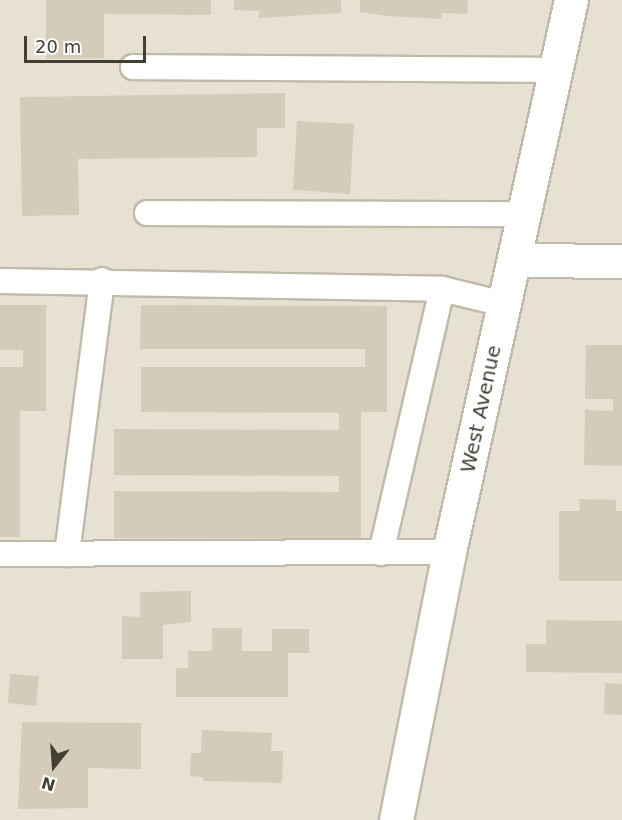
<!DOCTYPE html>
<style>
body{margin:0}
#map{position:relative;width:622px;height:820px;overflow:hidden;background:#f2efe4;font-family:"DejaVu Sans",sans-serif}
div>[style]{position:absolute}
[style*='--x']{left:calc(var(--x)*1px);top:calc(var(--y)*1px);width:calc(var(--w)*1px);rotate:calc(var(--a)*1deg)}
.residential>*{inset:0;background:#e6e1d2}
.building>*{inset:0;background:#d4ccb9}
.roads{filter:drop-shadow(2px 0 #c0baa9) drop-shadow(-2px 0 #c0baa9) drop-shadow(0 2px #c0baa9) drop-shadow(0 -2px #c0baa9)}
.lane>*{height:24px;margin:-12px;padding:0 12px;transform-origin:12px;border-radius:12px;background:#fff}
.street>*{height:33px;margin:-16.5px;padding:0 16.5px;transform-origin:16.5px;border-radius:16.5px;background:#fff}
span{translate:-50% -50%;white-space:nowrap;text-align:center;line-height:1.15;-webkit-text-stroke:4.5px #fff;paint-order:stroke}
.street-label{font-size:20px;color:#443f34}
.north{position:absolute;left:24px;top:736px;width:60px;height:60px;-webkit-text-stroke:4px #fff;paint-order:stroke;rotate:197deg;font-size:16px;font-weight:700;line-height:24px;text-align:center;color:#443f34}
.north::after{content:'';display:block;margin:auto;width:21px;height:27px;background:#443f34;clip-path:polygon(50% 0,100% 100%,50% 72%,0 100%)}
.scale{position:absolute;left:24px;top:36px;width:122px;height:27px;box-sizing:border-box;border:3px solid #443f34;border-top:0;padding-left:8px;font-size:18px;line-height:21px;white-space:nowrap;color:#443f34;-webkit-text-stroke:4px #fff;paint-order:stroke}
</style>
<div id="map">
<div class="residential">
<i style="clip-path:polygon(0 0,622px 0,622px 820px,0 820px)"></i>
</div>
<div class="building">
<i style="clip-path:polygon(46px 0,211px 0,211px 15px,104px 14px,104px 58px,46px 59px)"></i>
<i style="clip-path:polygon(234px 0,341px 0,341px 13px,259px 18px,259px 11px,234px 10px)"></i>
<i style="clip-path:polygon(360px 0,468px 0,467px 14px,442px 13px,442px 19px,387px 16px,360px 12px)"></i>
<i style="clip-path:polygon(285px 93px,285px 128px,257px 128px,257px 157px,78px 159px,79px 215px,22px 216px,20px 97px)"></i>
<i style="clip-path:polygon(297px 121px,354px 124px,350px 194px,293px 190px)"></i>
<i style="clip-path:polygon(0 305px,46px 305px,46px 411px,20px 411px,20px 537px,0 537px,0 367px,23px 367px,23px 350px,0 350px)"></i>
<i style="clip-path:polygon(141px 305px,387px 306px,387px 412px,361px 412px,361px 539px,114px 538px,114px 491px,339px 492px,339px 476px,114px 475px,114px 429px,339px 430px,339px 413px,141px 412px,141px 367px,365px 367px,365px 349px,140px 349px)"></i>
<i style="clip-path:polygon(586px 345px,622px 345px,622px 466px,584px 465px,585px 410px,613px 411px,613px 399px,585px 399px)"></i>
<i style="clip-path:polygon(579px 499px,616px 500px,616px 511px,622px 511px,622px 581px,559px 581px,559px 511px,580px 511px)"></i>
<i style="clip-path:polygon(191px 591px,191px 622px,163px 625px,163px 659px,122px 659px,122px 616px,140px 617px,140px 592px)"></i>
<i style="clip-path:polygon(546px 620px,622px 621px,622px 673px,526px 672px,526px 644px,546px 644px)"></i>
<i style="clip-path:polygon(212px 628px,242px 628px,242px 651px,272px 651px,272px 629px,309px 629px,309px 653px,288px 653px,288px 697px,176px 697px,176px 668px,188px 668px,188px 651px,212px 651px)"></i>
<i style="clip-path:polygon(10px 674px,39px 676px,36px 706px,8px 703px)"></i>
<i style="clip-path:polygon(605px 683px,622px 684px,622px 715px,604px 714px)"></i>
<i style="clip-path:polygon(22px 722px,141px 723px,141px 769px,88px 768px,88px 808px,18px 809px)"></i>
<i style="clip-path:polygon(202px 730px,272px 733px,271px 751px,283px 751px,282px 783px,203px 781px,203px 777px,190px 776px,191px 753px,201px 753px)"></i>
</div>
<div class="roads">
<div class="lane">
<i style="--x:133;--y:67;--w:421;--a:0.4"></i>
<i style="--x:147;--y:213;--w:380;--a:0.2"></i>
<i style="--x:0;--y:281;--w:442;--a:1"></i>
<i style="--x:442;--y:289;--w:64;--a:13.6"></i>
<i style="--x:381;--y:553;--w:271;--a:-77"></i>
<i style="--x:0;--y:554;--w:449;--a:-0.3"></i>
<i style="--x:67;--y:554;--w:276;--a:-82.7"></i>
</div>
<div class="street">
<i style="--x:515;--y:260;--w:107;--a:0.5"></i>
<i style="--x:396;--y:820;--w:273;--a:-78.8"></i>
<i style="--x:449;--y:552;--w:565;--a:-77.54"></i>
</div>
</div>
<div class="street-label">
<span style="left:481px;top:409px;rotate:-78deg">West Avenue</span>
</div>
<div class="north">N</div>
<div class="scale">20 m</div>
</div>
